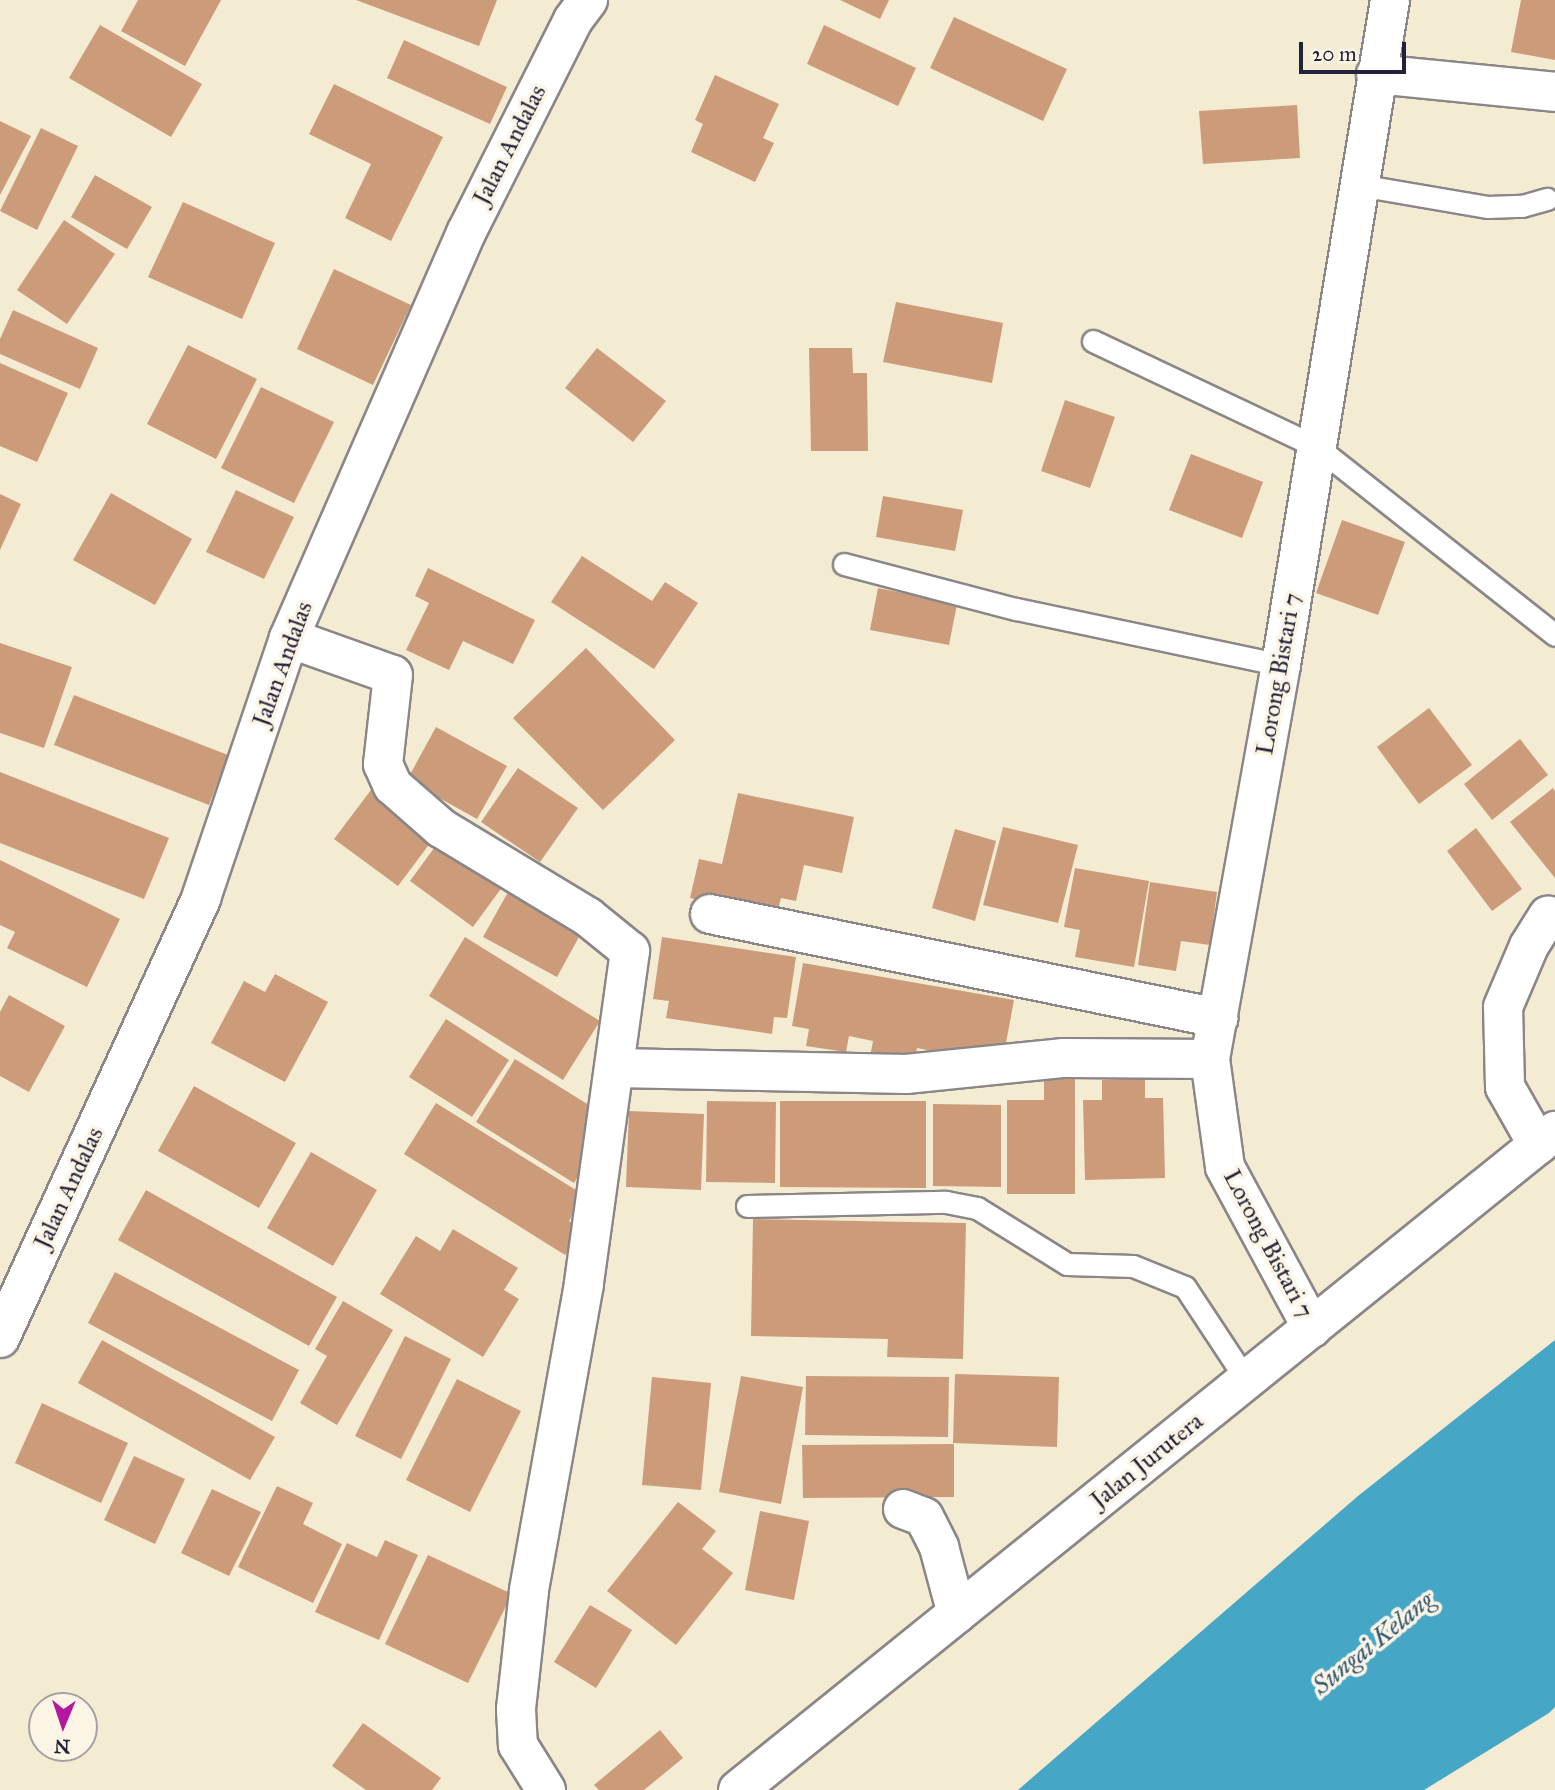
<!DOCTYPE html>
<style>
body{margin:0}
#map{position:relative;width:1555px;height:1790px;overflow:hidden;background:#f4ebd3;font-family:"IM FELL Great Primer",serif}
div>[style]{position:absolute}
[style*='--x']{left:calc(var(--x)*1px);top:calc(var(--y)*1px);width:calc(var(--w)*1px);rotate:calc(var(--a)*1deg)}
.water>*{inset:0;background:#45a7c5}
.building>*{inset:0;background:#cc9c7a}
.roads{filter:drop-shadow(2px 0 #8b8687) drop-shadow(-2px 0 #8b8687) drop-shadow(0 2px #8b8687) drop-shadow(0 -2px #8b8687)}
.service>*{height:21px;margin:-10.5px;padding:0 10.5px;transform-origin:10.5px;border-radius:10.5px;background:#fff}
.minor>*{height:38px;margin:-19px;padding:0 19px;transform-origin:19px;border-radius:19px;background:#fff}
.tertiary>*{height:38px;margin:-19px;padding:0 19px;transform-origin:19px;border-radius:19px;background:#fff}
span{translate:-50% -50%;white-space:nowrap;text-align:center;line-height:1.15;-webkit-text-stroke:7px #fcf5e5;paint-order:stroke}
.street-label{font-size:24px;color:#22223b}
.water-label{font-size:26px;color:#305772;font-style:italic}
.north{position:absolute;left:28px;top:1692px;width:70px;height:70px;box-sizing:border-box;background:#fcf5e5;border:2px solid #a5a1a1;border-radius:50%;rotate:182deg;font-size:19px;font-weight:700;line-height:28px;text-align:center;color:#22223b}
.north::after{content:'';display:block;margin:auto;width:24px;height:32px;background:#b5179e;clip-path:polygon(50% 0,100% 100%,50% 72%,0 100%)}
.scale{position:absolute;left:1299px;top:42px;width:107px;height:32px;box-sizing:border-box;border:4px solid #22223b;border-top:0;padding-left:9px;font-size:21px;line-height:24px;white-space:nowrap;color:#22223b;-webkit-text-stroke:5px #fcf5e5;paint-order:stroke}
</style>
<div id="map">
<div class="water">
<i style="clip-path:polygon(1555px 1340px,1555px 1707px,1549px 1713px,1424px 1790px,1018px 1790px,1358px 1496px)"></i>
</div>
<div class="building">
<i style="clip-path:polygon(138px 0,221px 0,185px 66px,121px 31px)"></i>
<i style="clip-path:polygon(356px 0,497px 0,479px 46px)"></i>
<i style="clip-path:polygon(840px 0,889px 0,880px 19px)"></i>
<i style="clip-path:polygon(1521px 0,1555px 0,1555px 60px,1511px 52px)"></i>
<i style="clip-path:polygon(954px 17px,1067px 69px,1043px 121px,930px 68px)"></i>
<i style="clip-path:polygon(100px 25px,202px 84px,171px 137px,69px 78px)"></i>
<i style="clip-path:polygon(824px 25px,916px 68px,898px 106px,807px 64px)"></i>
<i style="clip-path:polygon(404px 40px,507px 87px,490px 124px,387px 78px)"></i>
<i style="clip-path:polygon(715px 75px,779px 104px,763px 138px,774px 143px,755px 182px,691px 152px,703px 124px,695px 120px)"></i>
<i style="clip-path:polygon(334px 84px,443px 137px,391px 241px,345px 218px,371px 164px,309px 134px)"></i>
<i style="clip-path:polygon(1297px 105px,1300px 158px,1203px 164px,1199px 111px)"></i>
<i style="clip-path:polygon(0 121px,31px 136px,0 195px)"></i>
<i style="clip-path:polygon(41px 128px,78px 146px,37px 230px,0 211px)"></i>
<i style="clip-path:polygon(95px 175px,152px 207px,127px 249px,71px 217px)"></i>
<i style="clip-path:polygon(183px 202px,275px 243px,242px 319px,148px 277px)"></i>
<i style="clip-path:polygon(64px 220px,115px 254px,67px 324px,17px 290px)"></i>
<i style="clip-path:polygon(334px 269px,411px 305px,373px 385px,297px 349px)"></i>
<i style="clip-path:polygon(896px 302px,1003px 323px,992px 383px,883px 362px)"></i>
<i style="clip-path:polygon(13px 310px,98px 348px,80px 389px,0 354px,0 339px)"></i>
<i style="clip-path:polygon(188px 345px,257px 379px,216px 459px,147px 424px)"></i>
<i style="clip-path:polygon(597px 348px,666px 401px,633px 442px,565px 388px)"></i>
<i style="clip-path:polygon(809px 348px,852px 348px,853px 373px,867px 373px,868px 451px,811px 451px)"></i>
<i style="clip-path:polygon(0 363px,68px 393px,37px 462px,0 446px)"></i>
<i style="clip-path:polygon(261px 387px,334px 422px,294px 503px,221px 468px)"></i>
<i style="clip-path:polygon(1065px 400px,1115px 417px,1090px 488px,1041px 471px)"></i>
<i style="clip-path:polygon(1191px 454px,1263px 482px,1242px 538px,1169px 510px)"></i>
<i style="clip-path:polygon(236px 490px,294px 517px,264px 579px,206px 552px)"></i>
<i style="clip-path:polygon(111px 493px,192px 539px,155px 605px,73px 560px)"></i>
<i style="clip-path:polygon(0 494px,21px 504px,0 550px)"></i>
<i style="clip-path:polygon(883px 496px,963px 510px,955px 551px,876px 537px)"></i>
<i style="clip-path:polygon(1342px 520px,1405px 542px,1378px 615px,1316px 593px)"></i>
<i style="clip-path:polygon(582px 556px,652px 601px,665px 582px,698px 603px,654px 669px,551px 602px)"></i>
<i style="clip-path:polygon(428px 568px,535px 620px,513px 664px,463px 641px,449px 670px,406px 650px,429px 603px,415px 596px)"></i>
<i style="clip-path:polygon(878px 588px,957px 604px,949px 645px,870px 630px)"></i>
<i style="clip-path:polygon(0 643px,72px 667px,44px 748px,0 733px)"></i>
<i style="clip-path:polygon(586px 648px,675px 740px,603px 810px,513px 718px)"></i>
<i style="clip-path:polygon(74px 695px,228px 755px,209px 805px,54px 745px)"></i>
<i style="clip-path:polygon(1429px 708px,1472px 765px,1419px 804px,1377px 747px)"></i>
<i style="clip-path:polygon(436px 727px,507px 766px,477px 819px,407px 780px)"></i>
<i style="clip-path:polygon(1520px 739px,1548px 775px,1492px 820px,1464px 784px)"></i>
<i style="clip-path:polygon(518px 768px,578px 808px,540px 862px,481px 822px)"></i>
<i style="clip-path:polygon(0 772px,169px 838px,144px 899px,0 843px)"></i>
<i style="clip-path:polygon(374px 786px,437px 834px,398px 886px,334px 839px)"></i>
<i style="clip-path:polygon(1553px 788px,1555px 791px,1555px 878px,1510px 822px)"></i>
<i style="clip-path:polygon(738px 793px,854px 817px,842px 873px,804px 865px,796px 901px,781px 898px,776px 916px,690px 898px,699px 859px,722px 864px)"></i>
<i style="clip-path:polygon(1003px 827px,1078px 845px,1058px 923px,983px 905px)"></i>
<i style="clip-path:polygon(1476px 828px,1522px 889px,1492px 911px,1447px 851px)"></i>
<i style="clip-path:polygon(955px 829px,996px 841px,975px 921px,932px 908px)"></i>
<i style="clip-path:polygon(445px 833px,508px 879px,473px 927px,410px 881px)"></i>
<i style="clip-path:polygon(0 860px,120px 919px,87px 987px,7px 948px,15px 932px,0 925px)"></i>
<i style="clip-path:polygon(1075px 868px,1149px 881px,1134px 967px,1075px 957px,1080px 930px,1064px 927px)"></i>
<i style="clip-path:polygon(1150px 882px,1217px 892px,1210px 945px,1181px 941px,1176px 971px,1138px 965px)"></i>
<i style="clip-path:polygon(512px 885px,585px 926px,557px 977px,483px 937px)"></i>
<i style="clip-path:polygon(465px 937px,600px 1021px,563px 1080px,429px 996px)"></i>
<i style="clip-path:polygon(662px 937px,796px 957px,787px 1018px,774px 1017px,772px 1034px,666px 1018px,669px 1001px,653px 999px)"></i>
<i style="clip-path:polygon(803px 963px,1014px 1000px,1002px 1064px,917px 1048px,914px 1065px,870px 1057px,873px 1041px,849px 1036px,846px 1052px,806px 1046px,809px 1029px,792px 1026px)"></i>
<i style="clip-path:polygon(275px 974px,328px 1002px,285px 1082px,211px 1043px,244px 981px,265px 992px)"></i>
<i style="clip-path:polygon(9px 995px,65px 1026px,29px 1092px,0 1076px,0 1012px)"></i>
<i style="clip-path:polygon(446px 1019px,509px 1060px,472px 1117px,409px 1077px)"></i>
<i style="clip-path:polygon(515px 1059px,600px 1112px,584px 1137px,598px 1146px,574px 1183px,476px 1122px)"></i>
<i style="clip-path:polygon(1044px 1078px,1075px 1078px,1075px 1194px,1007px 1194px,1007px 1100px,1044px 1100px)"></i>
<i style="clip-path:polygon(1145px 1079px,1145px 1098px,1163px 1098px,1165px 1178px,1085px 1180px,1083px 1100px,1102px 1100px,1102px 1080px)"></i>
<i style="clip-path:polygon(194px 1086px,296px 1143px,259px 1208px,158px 1151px)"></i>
<i style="clip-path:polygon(707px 1101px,776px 1102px,775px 1183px,706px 1182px)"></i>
<i style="clip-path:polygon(780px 1101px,926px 1101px,926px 1188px,780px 1187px)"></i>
<i style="clip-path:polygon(436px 1103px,584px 1195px,569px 1221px,581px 1229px,565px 1255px,404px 1154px)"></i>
<i style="clip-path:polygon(933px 1104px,1001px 1105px,1001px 1187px,933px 1186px)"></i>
<i style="clip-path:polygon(629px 1111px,704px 1114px,701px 1190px,626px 1187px)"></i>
<i style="clip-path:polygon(311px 1152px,377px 1190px,333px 1266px,267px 1228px)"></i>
<i style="clip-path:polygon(146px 1190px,337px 1297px,309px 1346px,118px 1240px)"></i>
<i style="clip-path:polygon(753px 1219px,966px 1223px,963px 1359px,887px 1357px,888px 1339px,751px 1336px)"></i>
<i style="clip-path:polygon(453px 1229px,518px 1268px,504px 1290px,519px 1299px,483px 1357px,380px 1294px,416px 1236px,440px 1251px)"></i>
<i style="clip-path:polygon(115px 1272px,299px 1370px,272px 1421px,88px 1323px)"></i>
<i style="clip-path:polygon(343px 1301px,393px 1330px,337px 1425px,300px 1403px,327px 1356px,315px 1349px)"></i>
<i style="clip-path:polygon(405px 1336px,451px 1359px,401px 1459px,355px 1436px)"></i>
<i style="clip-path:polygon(102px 1340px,275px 1437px,250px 1480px,78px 1383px)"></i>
<i style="clip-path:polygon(955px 1374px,1059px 1377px,1057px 1447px,953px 1443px)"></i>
<i style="clip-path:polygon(741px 1376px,803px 1387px,781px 1504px,719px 1492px)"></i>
<i style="clip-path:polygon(806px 1376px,949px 1377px,948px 1437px,805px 1435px)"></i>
<i style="clip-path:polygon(652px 1377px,711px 1383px,701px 1490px,642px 1485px)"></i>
<i style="clip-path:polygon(457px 1379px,521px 1411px,470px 1512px,406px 1480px)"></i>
<i style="clip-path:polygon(42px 1403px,128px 1443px,101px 1503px,15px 1463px)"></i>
<i style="clip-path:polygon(954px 1444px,954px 1497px,803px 1498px,802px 1445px)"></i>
<i style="clip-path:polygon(134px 1456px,185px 1479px,155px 1544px,104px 1520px)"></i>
<i style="clip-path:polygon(277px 1486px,313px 1503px,303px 1524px,342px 1544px,313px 1603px,238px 1567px)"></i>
<i style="clip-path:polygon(212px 1489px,261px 1512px,229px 1576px,181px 1553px)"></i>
<i style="clip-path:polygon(678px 1502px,716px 1531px,702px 1549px,733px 1573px,676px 1645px,607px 1591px)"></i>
<i style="clip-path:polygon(760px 1511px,809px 1521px,794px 1600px,745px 1590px)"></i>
<i style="clip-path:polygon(385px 1540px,418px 1555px,379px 1640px,315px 1612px,347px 1543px,377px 1557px)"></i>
<i style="clip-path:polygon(428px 1555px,512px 1594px,468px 1683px,385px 1644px)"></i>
<i style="clip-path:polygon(590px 1605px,632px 1630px,596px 1688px,554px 1662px)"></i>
<i style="clip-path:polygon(363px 1723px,441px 1778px,432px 1790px,366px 1790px,332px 1766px)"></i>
<i style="clip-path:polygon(660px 1730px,683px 1758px,644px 1790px,599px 1790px,594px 1785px)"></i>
</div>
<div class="roads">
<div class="service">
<i style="--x:1359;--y:185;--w:131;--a:9.7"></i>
<i style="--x:1488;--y:207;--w:34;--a:-2"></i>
<i style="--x:1522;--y:206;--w:26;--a:-16"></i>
<i style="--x:1093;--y:341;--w:248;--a:25.3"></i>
<i style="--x:1317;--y:447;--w:303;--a:38.3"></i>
<i style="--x:844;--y:564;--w:178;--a:14.7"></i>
<i style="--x:1016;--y:609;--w:271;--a:11.9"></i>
<i style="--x:747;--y:1206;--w:199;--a:-1.2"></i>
<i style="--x:946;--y:1202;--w:32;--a:11"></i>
<i style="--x:977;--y:1208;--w:106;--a:31.9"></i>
<i style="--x:1067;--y:1264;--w:66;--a:1.7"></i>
<i style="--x:1133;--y:1266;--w:56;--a:22"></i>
<i style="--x:1185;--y:1287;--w:113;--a:56.6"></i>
</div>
<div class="minor">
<i style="--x:1376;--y:74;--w:180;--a:5.7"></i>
<i style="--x:289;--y:638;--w:110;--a:19.6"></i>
<i style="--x:393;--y:675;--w:90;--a:96.4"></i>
<i style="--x:383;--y:764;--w:24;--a:66"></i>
<i style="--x:393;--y:786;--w:64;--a:41.2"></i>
<i style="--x:441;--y:828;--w:172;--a:31.2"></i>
<i style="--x:588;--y:917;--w:54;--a:39"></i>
<i style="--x:630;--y:951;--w:336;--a:97.9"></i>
<i style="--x:584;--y:1284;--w:312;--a:100.2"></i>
<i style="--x:529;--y:1591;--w:119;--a:96.3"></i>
<i style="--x:516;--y:1709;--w:36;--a:87"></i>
<i style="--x:518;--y:1745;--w:53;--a:58.1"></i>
<i style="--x:710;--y:914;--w:519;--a:11.57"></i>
<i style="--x:616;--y:1068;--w:290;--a:1.2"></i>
<i style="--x:906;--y:1074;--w:159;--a:-5.8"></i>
<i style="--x:1064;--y:1058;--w:146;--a:0.4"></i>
<i style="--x:1538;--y:1145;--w:67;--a:-119.6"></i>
<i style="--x:1505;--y:1087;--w:80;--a:-91.4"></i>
<i style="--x:1503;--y:1007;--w:66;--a:-66.9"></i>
<i style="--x:1529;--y:946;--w:36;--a:-58"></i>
<i style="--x:1312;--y:1328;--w:183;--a:-118.4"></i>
<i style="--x:1225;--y:1167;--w:109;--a:-97.9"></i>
<i style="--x:1210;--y:1059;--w:400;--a:-79.8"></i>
<i style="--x:1281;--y:665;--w:674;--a:-80.69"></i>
<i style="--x:0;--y:1338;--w:484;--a:-65.4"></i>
<i style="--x:201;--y:898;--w:274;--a:-71.3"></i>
<i style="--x:289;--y:638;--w:442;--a:-66.4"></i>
<i style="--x:466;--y:233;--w:238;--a:-63.3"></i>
<i style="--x:573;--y:20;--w:25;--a:-53"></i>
<i style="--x:903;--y:1509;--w:22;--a:21"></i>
<i style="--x:924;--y:1517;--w:34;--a:63"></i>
<i style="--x:939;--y:1547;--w:69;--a:75"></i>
</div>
<div class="tertiary">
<i style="--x:738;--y:1790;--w:1050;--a:-38.89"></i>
</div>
</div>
<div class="street-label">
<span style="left:510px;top:145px;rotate:-63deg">Jalan Andalas</span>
<span style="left:283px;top:664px;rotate:-70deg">Jalan Andalas</span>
<span style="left:1279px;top:674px;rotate:-80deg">Lorong Bistari 7</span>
<span style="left:69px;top:1188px;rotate:-65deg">Jalan Andalas</span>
<span style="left:1268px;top:1244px;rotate:62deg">Lorong Bistari 7</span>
<span style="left:1147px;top:1461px;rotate:-39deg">Jalan Jurutera</span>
</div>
<div class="water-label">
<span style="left:1373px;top:1643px;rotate:-39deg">Sungai Kelang</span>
</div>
<div class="north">N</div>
<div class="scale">20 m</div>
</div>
